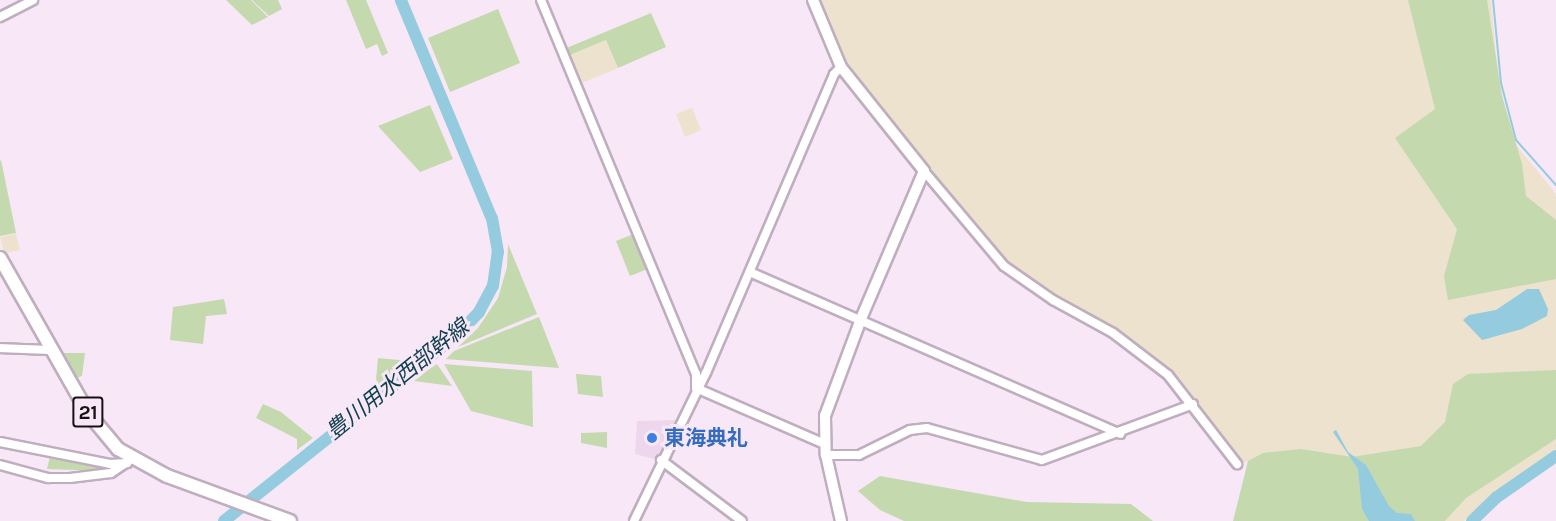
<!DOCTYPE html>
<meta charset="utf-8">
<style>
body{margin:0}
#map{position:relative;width:1556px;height:521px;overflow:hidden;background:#f8e7f7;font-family:Karla,"Noto Sans JP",sans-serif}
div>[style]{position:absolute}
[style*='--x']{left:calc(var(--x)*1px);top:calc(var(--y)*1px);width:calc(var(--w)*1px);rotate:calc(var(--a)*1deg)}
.built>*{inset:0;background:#eed7ec}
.industrial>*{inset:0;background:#ede2cd}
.green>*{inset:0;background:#c5d9ae}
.water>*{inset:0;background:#94cbde}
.stream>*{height:2px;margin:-1px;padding:0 1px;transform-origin:1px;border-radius:1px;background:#94cbde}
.river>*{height:12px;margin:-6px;padding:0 6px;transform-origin:6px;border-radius:6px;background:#94cbde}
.roads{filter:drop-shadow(2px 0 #bfafbe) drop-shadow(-2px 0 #bfafbe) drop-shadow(0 2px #bfafbe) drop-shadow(0 -2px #bfafbe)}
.minor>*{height:8px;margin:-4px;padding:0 4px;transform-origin:4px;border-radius:4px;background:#fff}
.tertiary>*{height:10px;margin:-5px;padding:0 5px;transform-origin:5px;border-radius:5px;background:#fff}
.primary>*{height:12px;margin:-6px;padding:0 6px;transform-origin:6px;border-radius:6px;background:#fff}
.dots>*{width:16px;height:16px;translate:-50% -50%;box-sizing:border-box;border:3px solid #f8e7f7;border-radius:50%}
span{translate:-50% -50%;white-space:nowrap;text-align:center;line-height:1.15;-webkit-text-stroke:6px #f8e7f7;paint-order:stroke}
.shield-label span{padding:2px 4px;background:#f8e7f7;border:2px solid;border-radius:4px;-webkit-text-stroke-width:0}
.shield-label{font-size:20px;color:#171116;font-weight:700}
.shop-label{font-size:21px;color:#366cbe;font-weight:700}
.left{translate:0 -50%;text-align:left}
.water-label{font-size:22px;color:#0e3f4d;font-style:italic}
</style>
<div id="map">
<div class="built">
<i style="clip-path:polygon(677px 420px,658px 460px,635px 454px,637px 421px)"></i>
</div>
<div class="industrial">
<i style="clip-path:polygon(817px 0,1491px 0,1498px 77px,1512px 140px,1556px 194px,1556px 451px,1495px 491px,1464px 521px,1356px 521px,1288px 454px,1239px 463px,1168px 372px,1008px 266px,843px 67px)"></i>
<i style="clip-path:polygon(606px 40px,618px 68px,582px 83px,570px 55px)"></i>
<i style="clip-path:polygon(692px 108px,701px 130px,685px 137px,676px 114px)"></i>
<i style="clip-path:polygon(16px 234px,20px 250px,4px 253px,0 237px)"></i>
</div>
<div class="green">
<i style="clip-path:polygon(226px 0,251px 0,268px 17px,252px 25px)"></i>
<i style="clip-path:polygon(252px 0,278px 0,282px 9px,269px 16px)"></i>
<i style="clip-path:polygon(346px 0,366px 0,388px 53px,382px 56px,377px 44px,366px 49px)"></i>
<i style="clip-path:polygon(1408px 0,1487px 0,1502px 96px,1522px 164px,1526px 196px,1556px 220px,1556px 279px,1448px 300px,1444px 276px,1457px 229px,1395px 138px,1435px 109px)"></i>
<i style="clip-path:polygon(498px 9px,520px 63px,450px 92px,428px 38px)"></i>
<i style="clip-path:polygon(651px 13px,666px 47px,618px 68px,606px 40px,570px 55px,579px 84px,564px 49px)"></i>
<i style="clip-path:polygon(430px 105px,453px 159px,420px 172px,378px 126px)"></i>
<i style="clip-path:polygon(1px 160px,16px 233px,0 236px,0 161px)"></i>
<i style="clip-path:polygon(636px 233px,650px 268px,630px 276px,616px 241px)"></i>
<i style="clip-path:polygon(508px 244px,537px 314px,458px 347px,478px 328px,498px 298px,507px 267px)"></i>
<i style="clip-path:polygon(224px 299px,227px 314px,206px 316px,203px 344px,170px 340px,173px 307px)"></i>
<i style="clip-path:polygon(539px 317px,559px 368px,446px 359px,454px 351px)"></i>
<i style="clip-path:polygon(58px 353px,85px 353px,82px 376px,73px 379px)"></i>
<i style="clip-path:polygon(378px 358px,409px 361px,375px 390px)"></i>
<i style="clip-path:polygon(437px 364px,452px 386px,414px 381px,425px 372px)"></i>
<i style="clip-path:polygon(444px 364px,532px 371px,533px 427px,471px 411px)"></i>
<i style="clip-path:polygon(1556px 370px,1556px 439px,1466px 498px,1445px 521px,1233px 521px,1248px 461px,1263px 453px,1301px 449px,1352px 457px,1421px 446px,1445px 422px,1453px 384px,1468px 374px)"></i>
<i style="clip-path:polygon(576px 374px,601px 376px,603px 397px,578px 394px)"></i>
<i style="clip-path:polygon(263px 404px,281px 412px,313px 438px,297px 450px,297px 439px,256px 418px)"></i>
<i style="clip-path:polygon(607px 432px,607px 448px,581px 443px,581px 433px)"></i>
<i style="clip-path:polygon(50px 456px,109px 466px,113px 467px,104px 471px,47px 469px)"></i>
<i style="clip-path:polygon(880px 476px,1027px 502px,1131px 504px,1153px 521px,904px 521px,880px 510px,858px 491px)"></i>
</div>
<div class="water">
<i style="clip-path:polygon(1527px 289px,1539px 289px,1548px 309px,1547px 316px,1522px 329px,1482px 340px,1463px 320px,1469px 315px,1496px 310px)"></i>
<i style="clip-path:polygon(1336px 430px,1348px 452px,1366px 465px,1389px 506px,1397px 513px,1411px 514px,1415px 521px,1369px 521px,1362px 509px,1358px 469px,1333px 432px)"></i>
</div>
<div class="stream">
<i style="--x:1493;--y:0;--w:83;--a:84.5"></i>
<i style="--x:1501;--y:83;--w:59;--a:75.3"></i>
<i style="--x:1516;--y:140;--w:60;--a:48.4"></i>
</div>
<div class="river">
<i style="--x:224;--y:521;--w:298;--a:-38.6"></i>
<i style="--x:457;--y:335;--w:32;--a:-46"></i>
<i style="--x:479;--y:312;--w:30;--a:-62"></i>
<i style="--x:493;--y:286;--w:34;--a:-82"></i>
<i style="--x:498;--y:252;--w:34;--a:-100"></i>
<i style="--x:492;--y:219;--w:237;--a:-112.6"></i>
<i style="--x:1472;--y:521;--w:35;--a:-44"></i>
<i style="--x:1497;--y:497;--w:72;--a:-34.8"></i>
</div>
<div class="roads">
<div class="minor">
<i style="--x:541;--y:0;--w:405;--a:67.5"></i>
<i style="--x:696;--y:374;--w:13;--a:90"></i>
<i style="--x:0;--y:17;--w:37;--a:-27"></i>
<i style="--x:924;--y:171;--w:124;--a:49.9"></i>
<i style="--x:1004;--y:266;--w:60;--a:34.8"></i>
<i style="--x:1053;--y:300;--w:68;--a:28.8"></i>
<i style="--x:1113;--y:333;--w:69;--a:37.4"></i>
<i style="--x:1168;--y:375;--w:113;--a:52.2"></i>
<i style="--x:752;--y:273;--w:402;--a:23.6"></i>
<i style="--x:0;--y:348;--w:52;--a:2.2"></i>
<i style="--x:696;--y:388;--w:141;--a:23.5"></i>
<i style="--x:0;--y:442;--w:112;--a:11.3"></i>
<i style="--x:110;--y:464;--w:17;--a:-3"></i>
<i style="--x:127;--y:463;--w:5;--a:-53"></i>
<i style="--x:826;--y:455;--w:33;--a:0"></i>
<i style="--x:859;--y:455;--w:57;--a:-26.1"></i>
<i style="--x:910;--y:430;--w:17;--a:-7"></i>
<i style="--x:927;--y:428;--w:119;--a:15.5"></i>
<i style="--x:1042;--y:460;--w:161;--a:-20.3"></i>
<i style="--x:661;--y:460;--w:101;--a:37"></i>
<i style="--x:0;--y:465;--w:50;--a:15.2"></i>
<i style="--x:48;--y:478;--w:22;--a:0"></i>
<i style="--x:70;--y:478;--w:41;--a:-7"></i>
<i style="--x:111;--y:473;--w:18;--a:-34"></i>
<i style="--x:634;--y:521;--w:165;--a:-64.1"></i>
<i style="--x:706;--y:373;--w:325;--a:-66.8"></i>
<i style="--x:834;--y:74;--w:10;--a:-45"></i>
</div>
<div class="tertiary">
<i style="--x:813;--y:0;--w:73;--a:67.3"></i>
<i style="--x:841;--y:67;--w:133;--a:51.4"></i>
<i style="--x:924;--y:171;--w:161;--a:113.1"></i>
<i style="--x:861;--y:319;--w:103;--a:110.4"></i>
<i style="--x:825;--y:416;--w:39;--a:89"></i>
<i style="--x:826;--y:455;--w:68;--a:77.2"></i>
</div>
<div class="primary">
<i style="--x:0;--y:258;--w:178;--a:60.4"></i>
<i style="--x:88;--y:413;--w:47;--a:50.2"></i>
<i style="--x:118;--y:449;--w:56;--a:28.9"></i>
<i style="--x:167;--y:476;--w:131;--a:20.1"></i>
</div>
</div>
<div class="dots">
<i style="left:652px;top:438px;background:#3f7fe0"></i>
</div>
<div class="shield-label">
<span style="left:88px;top:412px">21</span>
</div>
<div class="shop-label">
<span class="left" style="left:664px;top:438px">東海典礼</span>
</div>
<div class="water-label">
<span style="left:398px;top:380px;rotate:-39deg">豊川用水西部幹線</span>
</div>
</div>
